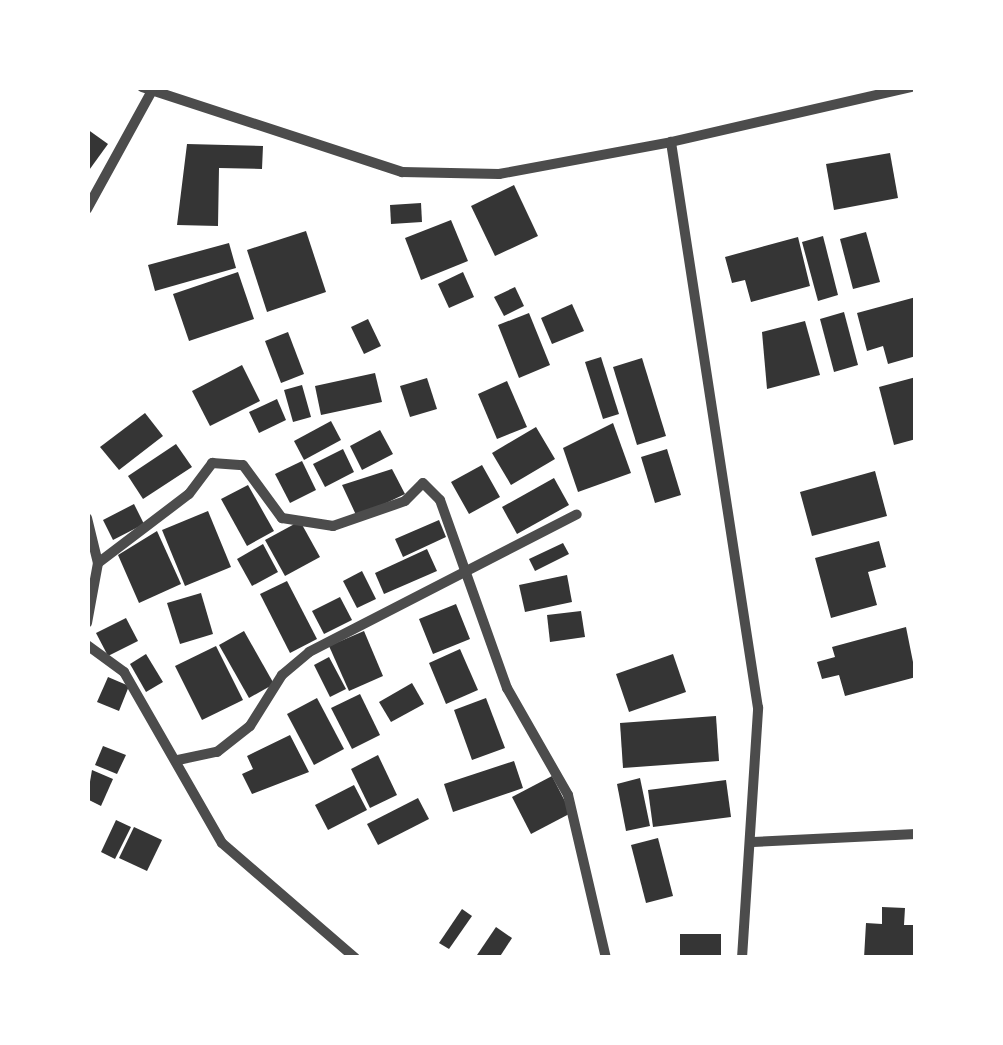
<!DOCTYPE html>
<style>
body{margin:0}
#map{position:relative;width:1003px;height:1045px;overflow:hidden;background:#fff;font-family:"IBM Plex Serif",serif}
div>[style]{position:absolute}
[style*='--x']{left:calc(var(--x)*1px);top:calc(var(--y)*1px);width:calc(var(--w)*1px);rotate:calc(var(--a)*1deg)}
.building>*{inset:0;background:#353535}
.minor>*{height:10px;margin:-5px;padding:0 5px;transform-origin:5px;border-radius:5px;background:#4c4c4c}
span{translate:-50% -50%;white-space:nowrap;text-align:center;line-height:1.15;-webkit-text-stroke:10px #fff;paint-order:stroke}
.frame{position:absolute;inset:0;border:90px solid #fff;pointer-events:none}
</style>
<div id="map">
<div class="building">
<i style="clip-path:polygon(87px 129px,108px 144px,87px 173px)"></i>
<i style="clip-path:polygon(187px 144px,263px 146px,262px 169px,219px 168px,218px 226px,177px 225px)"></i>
<i style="clip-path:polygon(890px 153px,898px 198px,834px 210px,826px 164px)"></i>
<i style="clip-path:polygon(514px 185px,538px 236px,495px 256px,471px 206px)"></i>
<i style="clip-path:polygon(421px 203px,422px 222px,391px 224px,390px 205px)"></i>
<i style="clip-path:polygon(451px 220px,468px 261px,421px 280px,405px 238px)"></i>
<i style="clip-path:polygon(306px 231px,326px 292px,267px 312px,247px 250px)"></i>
<i style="clip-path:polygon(866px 232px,880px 282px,853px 289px,840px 239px)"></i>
<i style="clip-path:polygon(823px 236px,838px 295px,818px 301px,802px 242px)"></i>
<i style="clip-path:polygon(798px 237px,810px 286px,751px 302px,745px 280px,732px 283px,725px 257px)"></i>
<i style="clip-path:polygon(229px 243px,236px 268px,155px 291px,148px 265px)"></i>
<i style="clip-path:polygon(238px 272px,254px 319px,189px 341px,173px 294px)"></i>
<i style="clip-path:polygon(463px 272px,474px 297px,449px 308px,438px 284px)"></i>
<i style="clip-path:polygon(515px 287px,524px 306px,504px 316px,494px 297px)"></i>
<i style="clip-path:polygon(916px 297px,916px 356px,888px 364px,883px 346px,867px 351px,857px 313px)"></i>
<i style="clip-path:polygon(572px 304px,584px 331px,552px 344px,541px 318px)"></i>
<i style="clip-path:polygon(844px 312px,858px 365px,834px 372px,820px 319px)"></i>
<i style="clip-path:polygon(529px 313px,550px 365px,519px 378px,498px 325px)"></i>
<i style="clip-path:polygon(368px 319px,381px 346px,364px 354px,351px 327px)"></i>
<i style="clip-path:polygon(805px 321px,820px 375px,767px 389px,762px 332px)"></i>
<i style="clip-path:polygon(288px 332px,304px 374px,281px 383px,265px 341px)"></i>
<i style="clip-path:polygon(601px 357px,619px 414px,603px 419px,585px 362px)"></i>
<i style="clip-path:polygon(642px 358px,666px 436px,637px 445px,613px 367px)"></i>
<i style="clip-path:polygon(242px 365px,260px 401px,210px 426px,192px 391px)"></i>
<i style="clip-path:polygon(375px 373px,382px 402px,321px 415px,315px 386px)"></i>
<i style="clip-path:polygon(916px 377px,916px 439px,894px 445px,879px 387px)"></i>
<i style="clip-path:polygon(427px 378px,437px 409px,410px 417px,400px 386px)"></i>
<i style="clip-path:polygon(507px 381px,527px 427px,497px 439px,478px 394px)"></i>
<i style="clip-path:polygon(302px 385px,311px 417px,293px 422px,284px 390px)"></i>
<i style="clip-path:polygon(277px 399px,286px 420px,259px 433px,249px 412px)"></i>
<i style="clip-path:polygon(145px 413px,163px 436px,119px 470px,100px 447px)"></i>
<i style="clip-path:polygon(331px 421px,341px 440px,304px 460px,294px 441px)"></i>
<i style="clip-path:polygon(613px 423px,631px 473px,578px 492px,563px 448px)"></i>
<i style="clip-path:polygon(536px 427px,555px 459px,511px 485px,492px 453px)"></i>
<i style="clip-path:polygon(380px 430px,393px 454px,362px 470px,350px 446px)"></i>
<i style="clip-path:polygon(176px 444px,192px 467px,143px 499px,128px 476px)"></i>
<i style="clip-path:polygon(343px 449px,354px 472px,325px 487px,313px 464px)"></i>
<i style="clip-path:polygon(667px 449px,681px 495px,655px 503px,641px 457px)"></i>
<i style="clip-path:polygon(302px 461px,316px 490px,290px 503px,275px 474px)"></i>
<i style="clip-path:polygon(482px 465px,500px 497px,469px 514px,451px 482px)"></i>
<i style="clip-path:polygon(392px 469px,405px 494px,357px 517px,342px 485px)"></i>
<i style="clip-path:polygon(875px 471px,887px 516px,812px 536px,800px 492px)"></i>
<i style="clip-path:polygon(554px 478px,569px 505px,517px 534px,502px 507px)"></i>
<i style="clip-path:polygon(248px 485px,274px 531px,247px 546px,221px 499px)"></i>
<i style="clip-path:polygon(134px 504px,144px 524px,113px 540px,103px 520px)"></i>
<i style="clip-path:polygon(208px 511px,231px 567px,185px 586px,162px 530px)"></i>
<i style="clip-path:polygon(439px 520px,446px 537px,403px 557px,395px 539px)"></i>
<i style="clip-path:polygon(300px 521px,320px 557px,285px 576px,265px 540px)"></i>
<i style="clip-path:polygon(157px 531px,181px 584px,139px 603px,118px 555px)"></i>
<i style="clip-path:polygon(879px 541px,886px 567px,868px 572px,877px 605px,831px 618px,815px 558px)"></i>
<i style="clip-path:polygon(563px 543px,569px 554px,535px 571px,529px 559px)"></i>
<i style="clip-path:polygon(263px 544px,278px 572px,252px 586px,237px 559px)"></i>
<i style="clip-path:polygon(427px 549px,437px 571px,384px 594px,375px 573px)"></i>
<i style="clip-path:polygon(362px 571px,376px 599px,357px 608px,343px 581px)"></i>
<i style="clip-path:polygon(567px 575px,572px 602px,525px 612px,519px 585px)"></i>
<i style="clip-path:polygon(287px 581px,317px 639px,290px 653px,260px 594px)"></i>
<i style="clip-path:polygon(201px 593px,213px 634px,180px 644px,167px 603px)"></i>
<i style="clip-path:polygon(340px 597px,352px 620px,324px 634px,312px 611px)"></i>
<i style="clip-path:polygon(456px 604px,470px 639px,433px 654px,419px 619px)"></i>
<i style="clip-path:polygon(581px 611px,585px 637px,550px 642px,547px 615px)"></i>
<i style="clip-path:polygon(126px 618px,138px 641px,108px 656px,96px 633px)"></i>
<i style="clip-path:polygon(906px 627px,916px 677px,845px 696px,839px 675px,822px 679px,817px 662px,835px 657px,832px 647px)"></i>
<i style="clip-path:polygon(244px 631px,274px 684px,249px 698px,219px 645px)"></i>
<i style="clip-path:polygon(364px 631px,383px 676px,349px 691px,329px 646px)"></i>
<i style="clip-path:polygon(216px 646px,243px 700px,202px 720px,175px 666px)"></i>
<i style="clip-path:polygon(460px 649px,478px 690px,446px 704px,429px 663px)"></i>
<i style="clip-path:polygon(146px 654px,163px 682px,146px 692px,130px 664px)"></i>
<i style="clip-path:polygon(673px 654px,686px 692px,629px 712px,616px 674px)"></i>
<i style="clip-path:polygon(329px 657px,346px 689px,330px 697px,314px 665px)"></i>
<i style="clip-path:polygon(108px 677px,129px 686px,119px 711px,97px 702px)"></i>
<i style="clip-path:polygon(412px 683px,424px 704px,391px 722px,379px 702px)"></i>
<i style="clip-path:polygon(360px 694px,380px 735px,352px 749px,331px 708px)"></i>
<i style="clip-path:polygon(317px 698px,344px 749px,314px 765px,287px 714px)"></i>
<i style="clip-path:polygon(486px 698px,505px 748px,472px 760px,454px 710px)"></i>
<i style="clip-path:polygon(716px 716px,719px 761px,623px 768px,620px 723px)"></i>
<i style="clip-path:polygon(290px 735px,309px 772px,252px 794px,242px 774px,253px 769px,247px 756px)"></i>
<i style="clip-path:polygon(103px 746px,126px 755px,117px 774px,95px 765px)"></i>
<i style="clip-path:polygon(378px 755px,397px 795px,370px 808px,351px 769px)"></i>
<i style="clip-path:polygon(514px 761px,523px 788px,453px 812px,444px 784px)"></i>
<i style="clip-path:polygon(92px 770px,113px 779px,101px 806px,87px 799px)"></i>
<i style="clip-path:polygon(552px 776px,571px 813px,531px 834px,512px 797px)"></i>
<i style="clip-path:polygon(640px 778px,650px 826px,626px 831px,617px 784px)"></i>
<i style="clip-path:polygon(726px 780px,731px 817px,653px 827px,648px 790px)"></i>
<i style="clip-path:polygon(354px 785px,367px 810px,328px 830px,315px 805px)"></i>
<i style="clip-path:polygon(418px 798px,429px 819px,378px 845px,367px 824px)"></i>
<i style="clip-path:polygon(116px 820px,131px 827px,115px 859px,101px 852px)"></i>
<i style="clip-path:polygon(134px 827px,162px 840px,147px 871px,119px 858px)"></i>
<i style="clip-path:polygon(658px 838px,673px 896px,646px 903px,631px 845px)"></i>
<i style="clip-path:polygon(882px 907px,905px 908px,904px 925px,916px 925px,916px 958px,864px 958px,866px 923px,882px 924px)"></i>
<i style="clip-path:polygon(462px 909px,472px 916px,449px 949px,439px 943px)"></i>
<i style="clip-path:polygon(496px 927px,512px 938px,499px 958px,475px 958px)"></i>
<i style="clip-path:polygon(680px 934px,721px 934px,721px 958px,680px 958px)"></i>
</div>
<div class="minor">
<i style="--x:142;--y:87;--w:274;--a:18.1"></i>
<i style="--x:402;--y:172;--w:97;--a:1.2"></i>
<i style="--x:499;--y:174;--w:175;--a:-10.5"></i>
<i style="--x:87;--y:209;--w:135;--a:-61.2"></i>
<i style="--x:87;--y:518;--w:46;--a:76.3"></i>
<i style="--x:98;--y:563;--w:61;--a:100.4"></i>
<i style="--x:98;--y:563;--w:114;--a:-37.2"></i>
<i style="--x:189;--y:494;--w:39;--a:-53"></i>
<i style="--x:212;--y:463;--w:31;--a:4"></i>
<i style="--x:243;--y:465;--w:66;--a:53.7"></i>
<i style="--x:282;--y:518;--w:52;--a:8.9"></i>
<i style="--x:333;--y:526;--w:76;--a:-19.1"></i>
<i style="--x:405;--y:501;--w:25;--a:-45"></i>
<i style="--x:423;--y:483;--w:24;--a:45"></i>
<i style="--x:440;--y:500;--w:200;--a:70.4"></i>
<i style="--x:507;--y:688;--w:123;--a:60.3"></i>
<i style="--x:568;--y:795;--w:167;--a:76.9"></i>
<i style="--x:87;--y:645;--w:46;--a:36.1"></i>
<i style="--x:124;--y:672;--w:197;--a:60.2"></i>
<i style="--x:222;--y:843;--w:176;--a:40.8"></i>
<i style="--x:178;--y:760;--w:40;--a:-12"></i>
<i style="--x:217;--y:752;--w:42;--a:-38.2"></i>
<i style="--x:250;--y:726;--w:60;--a:-57.9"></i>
<i style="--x:282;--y:675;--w:35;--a:-40"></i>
<i style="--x:309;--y:652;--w:301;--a:-27.2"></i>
<i style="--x:753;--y:842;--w:163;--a:-2.8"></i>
<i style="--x:742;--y:958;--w:251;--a:-86.3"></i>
<i style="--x:758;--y:708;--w:573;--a:-98.74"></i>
<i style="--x:671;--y:142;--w:247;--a:-12.9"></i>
</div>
<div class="frame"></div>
</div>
